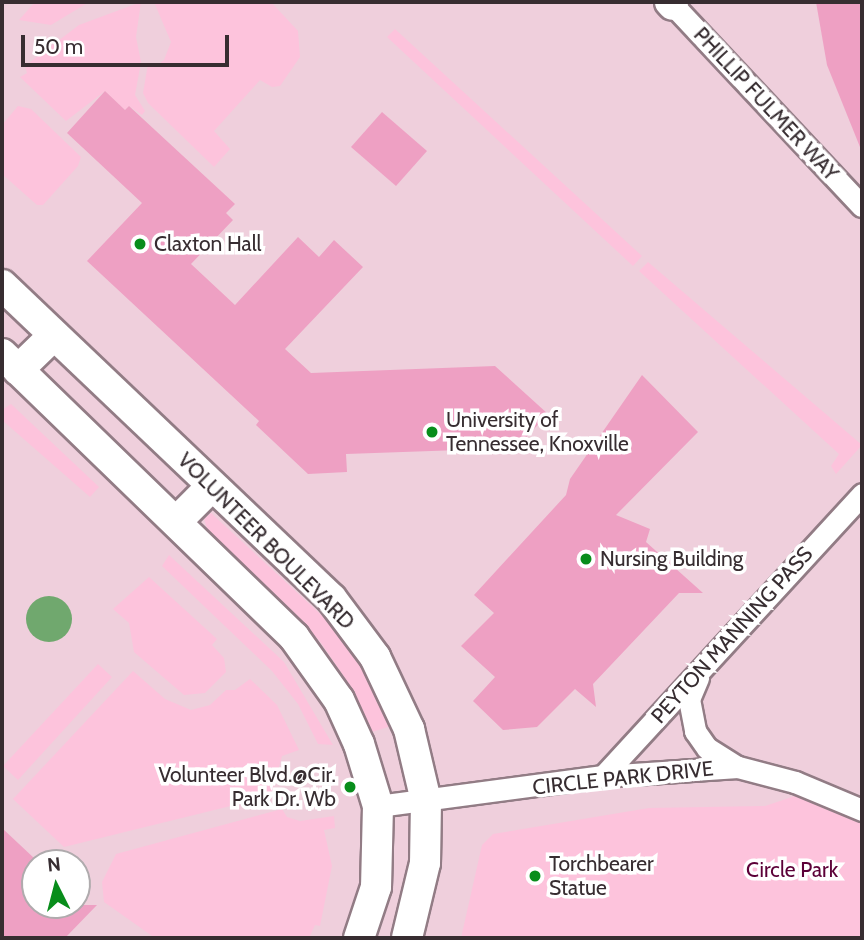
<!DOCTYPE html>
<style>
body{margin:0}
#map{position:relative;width:864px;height:940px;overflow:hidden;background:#f9e0ea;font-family:Cabin,sans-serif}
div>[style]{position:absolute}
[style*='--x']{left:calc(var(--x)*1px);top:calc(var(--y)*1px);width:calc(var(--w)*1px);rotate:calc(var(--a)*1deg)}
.built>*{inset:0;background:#efcfdc}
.green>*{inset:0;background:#fdc3dc}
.water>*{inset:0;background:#70a86e}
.round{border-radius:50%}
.building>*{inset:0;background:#eea0c3}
.roads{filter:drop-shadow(2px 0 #927c85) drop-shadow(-2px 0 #927c85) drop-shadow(0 2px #927c85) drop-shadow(0 -2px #927c85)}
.street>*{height:21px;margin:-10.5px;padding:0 10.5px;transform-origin:10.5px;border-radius:10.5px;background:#fff}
.secondary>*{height:30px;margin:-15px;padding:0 15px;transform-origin:15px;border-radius:15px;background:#fff}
.dots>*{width:19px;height:19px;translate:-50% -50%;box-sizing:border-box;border:4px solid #fff;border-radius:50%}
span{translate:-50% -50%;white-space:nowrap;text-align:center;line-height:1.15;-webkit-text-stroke:7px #fff;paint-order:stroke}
.street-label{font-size:21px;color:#372d31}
.poi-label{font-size:21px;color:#372d31}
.left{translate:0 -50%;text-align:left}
.right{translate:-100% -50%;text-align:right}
.park-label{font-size:21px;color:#5c0038}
.frame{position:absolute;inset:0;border:4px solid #372d31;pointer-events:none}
.north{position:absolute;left:21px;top:849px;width:70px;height:70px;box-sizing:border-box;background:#fff;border:2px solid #afabad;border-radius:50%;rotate:354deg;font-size:19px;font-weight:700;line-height:28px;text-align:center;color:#372d31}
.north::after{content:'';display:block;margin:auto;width:24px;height:32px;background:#088d1b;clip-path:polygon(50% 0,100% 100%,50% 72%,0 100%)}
.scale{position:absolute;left:21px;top:35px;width:208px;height:32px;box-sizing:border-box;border:4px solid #372d31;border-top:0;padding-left:9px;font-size:21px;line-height:24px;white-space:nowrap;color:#372d31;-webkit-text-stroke:5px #fff;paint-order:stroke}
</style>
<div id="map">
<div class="built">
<i style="clip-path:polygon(evenodd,2px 2px,862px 2px,862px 938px,2px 938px,2px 2px,35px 863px,77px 863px,77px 905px,35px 905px,35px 863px)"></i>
</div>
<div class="green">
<i style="clip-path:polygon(35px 2px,89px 2px,51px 25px,19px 20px)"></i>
<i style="clip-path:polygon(141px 2px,136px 37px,141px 62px,135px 95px,145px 111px,142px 115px,129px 106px,125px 110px,105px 91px,66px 121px,20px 77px,27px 73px,25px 66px,79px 25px)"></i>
<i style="clip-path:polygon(154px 2px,271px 2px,298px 31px,300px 57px,280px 86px,272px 87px,260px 80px,214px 131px,230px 149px,214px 167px,148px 103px,143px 93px,148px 64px,155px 67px,164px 60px,171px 42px)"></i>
<i style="clip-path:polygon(395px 29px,642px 256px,633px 266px,387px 37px)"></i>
<i style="clip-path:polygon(18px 106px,31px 109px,81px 157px,78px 166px,43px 205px,37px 205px,2px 174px,2px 125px)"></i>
<i style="clip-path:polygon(648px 262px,862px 445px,836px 474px,831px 466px,839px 454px,639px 271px)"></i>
<i style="clip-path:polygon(11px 404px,99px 487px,90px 497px,2px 420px,2px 410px)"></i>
<i style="clip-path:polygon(211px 513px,330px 623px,362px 666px,391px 726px,372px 732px,353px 690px,319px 640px,208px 531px,204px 519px)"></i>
<i style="clip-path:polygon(169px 555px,284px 662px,333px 745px,318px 744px,298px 704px,272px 671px,162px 566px)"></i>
<i style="clip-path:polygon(149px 577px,217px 639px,212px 645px,224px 658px,226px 672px,205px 693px,184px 695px,134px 652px,129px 623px,113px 609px)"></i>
<i style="clip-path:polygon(98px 664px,112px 677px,18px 780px,3px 766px)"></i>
<i style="clip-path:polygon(133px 671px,165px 699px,191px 710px,210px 705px,226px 690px,235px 690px,250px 679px,277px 705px,299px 750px,282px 756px,271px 796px,64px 847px,13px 799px)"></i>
<i style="clip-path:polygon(798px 795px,862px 823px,862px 938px,461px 938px,482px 845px,493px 834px,649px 808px,765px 806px)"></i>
<i style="clip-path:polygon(282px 809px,287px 817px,300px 821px,334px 816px,335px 828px,324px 830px,332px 866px,320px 926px,315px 925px,310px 936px,314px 938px,155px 938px,104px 902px,102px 882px,116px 854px)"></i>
</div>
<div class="water">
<i class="round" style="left:26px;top:596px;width:46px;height:46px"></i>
</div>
<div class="building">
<i style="clip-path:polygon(816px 2px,862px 2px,862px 152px,827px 65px)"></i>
<i style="clip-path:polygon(105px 91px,125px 110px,129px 106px,235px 204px,226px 213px,233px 220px,191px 264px,235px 305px,298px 237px,319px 257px,334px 240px,363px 267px,285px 349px,311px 373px,495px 366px,548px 414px,516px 448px,346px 454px,347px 472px,308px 474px,256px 425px,259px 421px,87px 261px,142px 203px,67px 133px)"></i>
<i style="clip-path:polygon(382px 112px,427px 151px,396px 186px,351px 147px)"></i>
<i style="clip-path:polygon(642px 375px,698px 432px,616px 515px,650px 529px,646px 542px,703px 593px,679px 593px,593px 684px,596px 707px,575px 689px,537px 727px,503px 730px,473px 701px,495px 677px,461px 646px,494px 613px,474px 595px,566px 495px,570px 479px)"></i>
<i style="clip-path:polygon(2px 828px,35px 859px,35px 905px,97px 905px,65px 938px,2px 938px)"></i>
</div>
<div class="roads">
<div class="street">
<i style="--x:673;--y:5;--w:276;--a:46.8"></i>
<i style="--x:698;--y:678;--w:23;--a:113"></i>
<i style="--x:689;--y:699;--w:33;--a:79"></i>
<i style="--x:695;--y:731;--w:21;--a:55"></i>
<i style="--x:707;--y:748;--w:36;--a:32"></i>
<i style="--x:603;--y:776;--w:383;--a:-47.4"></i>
<i style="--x:378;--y:806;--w:227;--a:-7.6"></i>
<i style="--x:603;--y:776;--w:135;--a:-3.8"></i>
<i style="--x:738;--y:767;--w:59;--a:14.7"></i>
<i style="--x:795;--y:782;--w:73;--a:22.7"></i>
</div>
<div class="secondary">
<i style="--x:670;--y:2;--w:4;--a:45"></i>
<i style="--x:2;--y:285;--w:454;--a:43.6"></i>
<i style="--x:331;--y:598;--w:74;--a:53.3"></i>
<i style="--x:375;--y:657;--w:80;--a:64.7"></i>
<i style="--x:409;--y:729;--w:74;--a:76.7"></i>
<i style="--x:426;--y:801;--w:62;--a:90.9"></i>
<i style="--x:425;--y:863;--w:77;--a:103.5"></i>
<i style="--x:2;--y:354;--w:407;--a:44.1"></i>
<i style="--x:294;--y:637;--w:77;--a:54.5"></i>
<i style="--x:339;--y:700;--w:48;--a:65.6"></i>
<i style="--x:359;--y:744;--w:65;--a:73"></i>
<i style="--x:378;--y:806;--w:81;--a:91.4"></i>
<i style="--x:376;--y:887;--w:54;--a:108.4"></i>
<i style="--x:18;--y:370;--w:50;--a:-44.2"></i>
<i style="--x:176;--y:522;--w:51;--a:-45"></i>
</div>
</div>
<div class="dots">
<i style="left:140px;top:244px;background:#088d1b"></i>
<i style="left:432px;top:432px;background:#088d1b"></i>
<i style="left:586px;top:559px;background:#088d1b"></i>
<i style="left:350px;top:787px;background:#088d1b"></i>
<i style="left:535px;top:876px;background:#088d1b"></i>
</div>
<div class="street-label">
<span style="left:766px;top:104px;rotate:47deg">PHILLIP FULMER WAY</span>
<span style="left:266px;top:541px;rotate:45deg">VOLUNTEER BOULEVARD</span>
<span style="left:732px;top:635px;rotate:-48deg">PEYTON MANNING PASS</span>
<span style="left:623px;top:778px;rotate:-6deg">CIRCLE PARK DRIVE</span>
</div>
<div class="poi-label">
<span class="left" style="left:154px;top:244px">Claxton Hall</span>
<span class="left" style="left:446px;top:432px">University of<br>Tennessee, Knoxville</span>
<span class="left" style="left:600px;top:559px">Nursing Building</span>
<span class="right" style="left:336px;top:787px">Volunteer Blvd.@Cir.<br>Park Dr. Wb</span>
<span class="left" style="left:549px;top:876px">Torchbearer<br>Statue</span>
</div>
<div class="park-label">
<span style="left:792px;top:870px">Circle Park</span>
</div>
<div class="frame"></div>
<div class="north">N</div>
<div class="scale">50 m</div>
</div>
